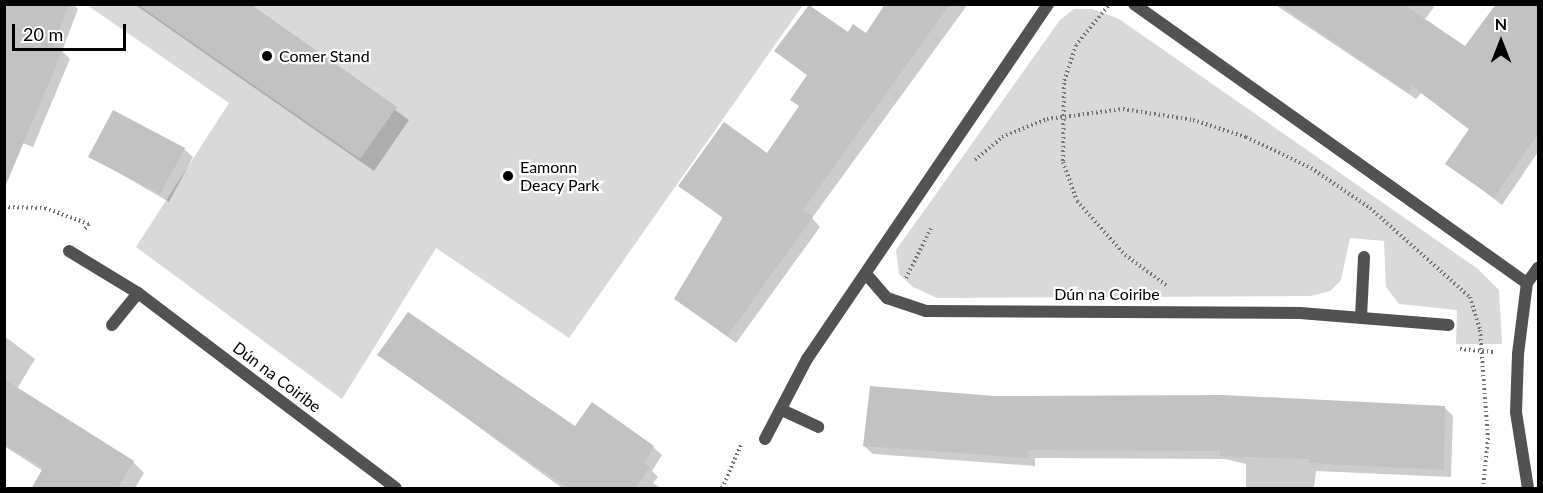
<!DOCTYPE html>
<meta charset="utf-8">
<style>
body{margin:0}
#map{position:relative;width:1543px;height:493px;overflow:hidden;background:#fff;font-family:Lato,sans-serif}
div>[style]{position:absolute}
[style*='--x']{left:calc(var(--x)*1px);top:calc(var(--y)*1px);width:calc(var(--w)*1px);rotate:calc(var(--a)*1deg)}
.green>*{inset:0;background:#d9d9d9}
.shadow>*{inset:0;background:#0003}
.building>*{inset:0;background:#c2c2c2}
.path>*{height:4px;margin-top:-2px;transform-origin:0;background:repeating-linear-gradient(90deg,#747474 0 1.5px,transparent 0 4.5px)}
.lane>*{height:12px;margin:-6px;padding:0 6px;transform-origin:6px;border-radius:6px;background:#525252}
.street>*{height:12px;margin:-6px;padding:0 6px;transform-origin:6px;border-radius:6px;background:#525252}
.dots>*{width:16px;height:16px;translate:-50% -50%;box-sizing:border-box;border:3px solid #fff;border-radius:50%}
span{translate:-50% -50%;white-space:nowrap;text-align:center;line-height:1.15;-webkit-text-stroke:4.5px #fff;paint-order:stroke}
.poi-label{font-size:16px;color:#000}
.left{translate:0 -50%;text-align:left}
.street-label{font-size:16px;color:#000}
.frame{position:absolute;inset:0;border:6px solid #000;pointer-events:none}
.north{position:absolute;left:1471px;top:12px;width:60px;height:60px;-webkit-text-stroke:4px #fff;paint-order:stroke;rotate:0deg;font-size:16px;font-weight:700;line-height:24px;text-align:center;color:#000}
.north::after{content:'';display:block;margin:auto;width:21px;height:27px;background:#000;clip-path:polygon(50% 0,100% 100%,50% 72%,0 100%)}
.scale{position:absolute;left:12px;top:24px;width:114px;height:27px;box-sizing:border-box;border:3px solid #000;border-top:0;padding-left:8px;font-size:18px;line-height:21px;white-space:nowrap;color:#000;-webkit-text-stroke:4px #fff;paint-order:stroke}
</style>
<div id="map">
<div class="green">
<i style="clip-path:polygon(87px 5px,803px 5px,569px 338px,436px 248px,342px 399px,136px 247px,229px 103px)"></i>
<i style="clip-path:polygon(1074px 9px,1092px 9px,1119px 19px,1478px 269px,1499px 290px,1502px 344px,1456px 344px,1457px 310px,1399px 304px,1386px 287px,1384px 241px,1350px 238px,1341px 280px,1330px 291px,1311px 296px,937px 298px,913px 287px,899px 274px,896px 250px,1060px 20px)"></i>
</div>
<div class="shadow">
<i style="clip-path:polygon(4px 4px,73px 4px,78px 9px,62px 51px,70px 59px,33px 147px,4px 136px)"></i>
<i style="clip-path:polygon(134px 4px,247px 4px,409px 120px,374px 171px)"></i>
<i style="clip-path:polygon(886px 4px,968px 4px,812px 218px,820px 227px,736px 343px,676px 299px,724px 219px,680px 186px,767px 155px,800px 107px,792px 99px,808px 76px,776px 51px,867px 35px)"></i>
<i style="clip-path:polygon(1274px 4px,1436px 4px,1424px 21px,1465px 48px,1538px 4px,1538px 152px,1502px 205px,1447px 163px,1470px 130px,1421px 93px,1416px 99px)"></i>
<i style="clip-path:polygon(184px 149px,193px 157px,169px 202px,90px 156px)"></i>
<i style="clip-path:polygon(4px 336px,35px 359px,17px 389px,133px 462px,144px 473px,135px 488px,40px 488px,43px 471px,4px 446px)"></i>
<i style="clip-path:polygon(379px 354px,576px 428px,653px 447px,662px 455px,652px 471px,658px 477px,653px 483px,661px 488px,562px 488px)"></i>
<i style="clip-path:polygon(994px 398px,1445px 408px,1453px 416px,1451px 477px,1316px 471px,1314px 488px,1246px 488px,1246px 464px,1225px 459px,1035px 458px,1035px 466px,873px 454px,864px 446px)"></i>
</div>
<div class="building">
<i style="clip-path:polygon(4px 4px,69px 4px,53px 45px,63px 49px,5px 187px)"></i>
<i style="clip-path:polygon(137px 4px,250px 4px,397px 107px,360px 159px)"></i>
<i style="clip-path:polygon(885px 4px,950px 4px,803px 210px,813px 217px,727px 336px,674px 299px,723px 217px,678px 186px,724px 122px,767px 153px,799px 106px,790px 100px,807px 75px,774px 51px,809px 5px,848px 32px,853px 24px,866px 33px)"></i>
<i style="clip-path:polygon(1278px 4px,1403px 4px,1465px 46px,1496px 4px,1539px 4px,1539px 132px,1494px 198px,1445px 164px,1469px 129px,1412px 86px,1408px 92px)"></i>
<i style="clip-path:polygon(113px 110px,185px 148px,160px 194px,88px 157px)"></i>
<i style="clip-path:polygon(408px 312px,575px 426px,592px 402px,654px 446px,644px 463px,650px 467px,634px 489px,569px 489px,377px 355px)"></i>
<i style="clip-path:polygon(4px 379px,134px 461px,117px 489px,31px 489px,43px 468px,4px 444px)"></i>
<i style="clip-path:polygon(870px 386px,994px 396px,1222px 395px,1445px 406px,1444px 470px,1309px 463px,1309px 459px,1220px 456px,1220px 451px,1028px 450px,1027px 458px,863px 446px)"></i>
</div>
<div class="path">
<i style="--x:1108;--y:6;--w:50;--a:129.4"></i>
<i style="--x:1076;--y:45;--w:40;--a:108"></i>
<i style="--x:1064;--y:83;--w:79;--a:90.7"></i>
<i style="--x:1063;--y:162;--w:41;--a:70.3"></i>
<i style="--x:1077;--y:201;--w:72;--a:48.4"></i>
<i style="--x:1125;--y:255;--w:51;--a:36.2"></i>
<i style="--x:975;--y:160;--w:35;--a:-40"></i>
<i style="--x:1002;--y:137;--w:48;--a:-21.8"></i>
<i style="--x:1047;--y:119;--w:77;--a:-7.5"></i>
<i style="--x:1123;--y:109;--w:71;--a:8.9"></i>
<i style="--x:1193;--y:120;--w:56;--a:17.8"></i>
<i style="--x:1246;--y:137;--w:72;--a:25.5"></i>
<i style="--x:1311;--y:168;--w:71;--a:34.1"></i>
<i style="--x:1370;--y:208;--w:134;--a:41.7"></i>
<i style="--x:1470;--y:297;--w:34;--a:73"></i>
<i style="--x:1480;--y:330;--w:108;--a:85.8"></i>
<i style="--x:1488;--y:438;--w:50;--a:95.7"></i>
<i style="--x:4;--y:207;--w:41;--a:1.4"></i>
<i style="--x:45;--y:208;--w:47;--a:20"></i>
<i style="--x:89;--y:224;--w:8;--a:130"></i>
<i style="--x:906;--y:278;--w:58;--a:-63.4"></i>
<i style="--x:1460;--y:349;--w:34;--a:5"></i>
<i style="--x:722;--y:488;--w:47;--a:-66.2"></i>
</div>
<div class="lane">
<i style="--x:1361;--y:317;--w:60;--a:-87.1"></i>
<i style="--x:112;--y:325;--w:41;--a:-50.9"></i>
<i style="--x:782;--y:410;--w:40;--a:25"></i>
</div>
<div class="street">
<i style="--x:1134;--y:4;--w:482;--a:35.4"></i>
<i style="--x:69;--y:251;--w:81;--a:31.3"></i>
<i style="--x:138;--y:293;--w:323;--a:37.1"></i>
<i style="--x:866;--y:274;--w:32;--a:49"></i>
<i style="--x:887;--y:298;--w:41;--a:18.4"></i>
<i style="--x:926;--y:311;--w:374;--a:0.3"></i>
<i style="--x:1300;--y:313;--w:149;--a:4.6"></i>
<i style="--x:765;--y:439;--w:90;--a:-62.3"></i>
<i style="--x:807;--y:359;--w:429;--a:-55.8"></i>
<i style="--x:1528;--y:488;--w:77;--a:-99"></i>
<i style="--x:1516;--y:412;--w:58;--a:-88"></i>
<i style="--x:1518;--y:354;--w:72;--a:-82.8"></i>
<i style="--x:1527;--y:283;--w:19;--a:-54"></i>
</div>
<div class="dots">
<i style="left:267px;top:56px;background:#000"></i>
<i style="left:508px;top:176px;background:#000"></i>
</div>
<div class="poi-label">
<span class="left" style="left:279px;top:56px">Comer Stand</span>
<span class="left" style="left:520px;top:176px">Eamonn<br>Deacy Park</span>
</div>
<div class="street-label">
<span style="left:1107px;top:294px">Dún na Coiribe</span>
<span style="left:277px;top:377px;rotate:37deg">Dún na Coiribe</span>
</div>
<div class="frame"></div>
<div class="north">N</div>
<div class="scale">20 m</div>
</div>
